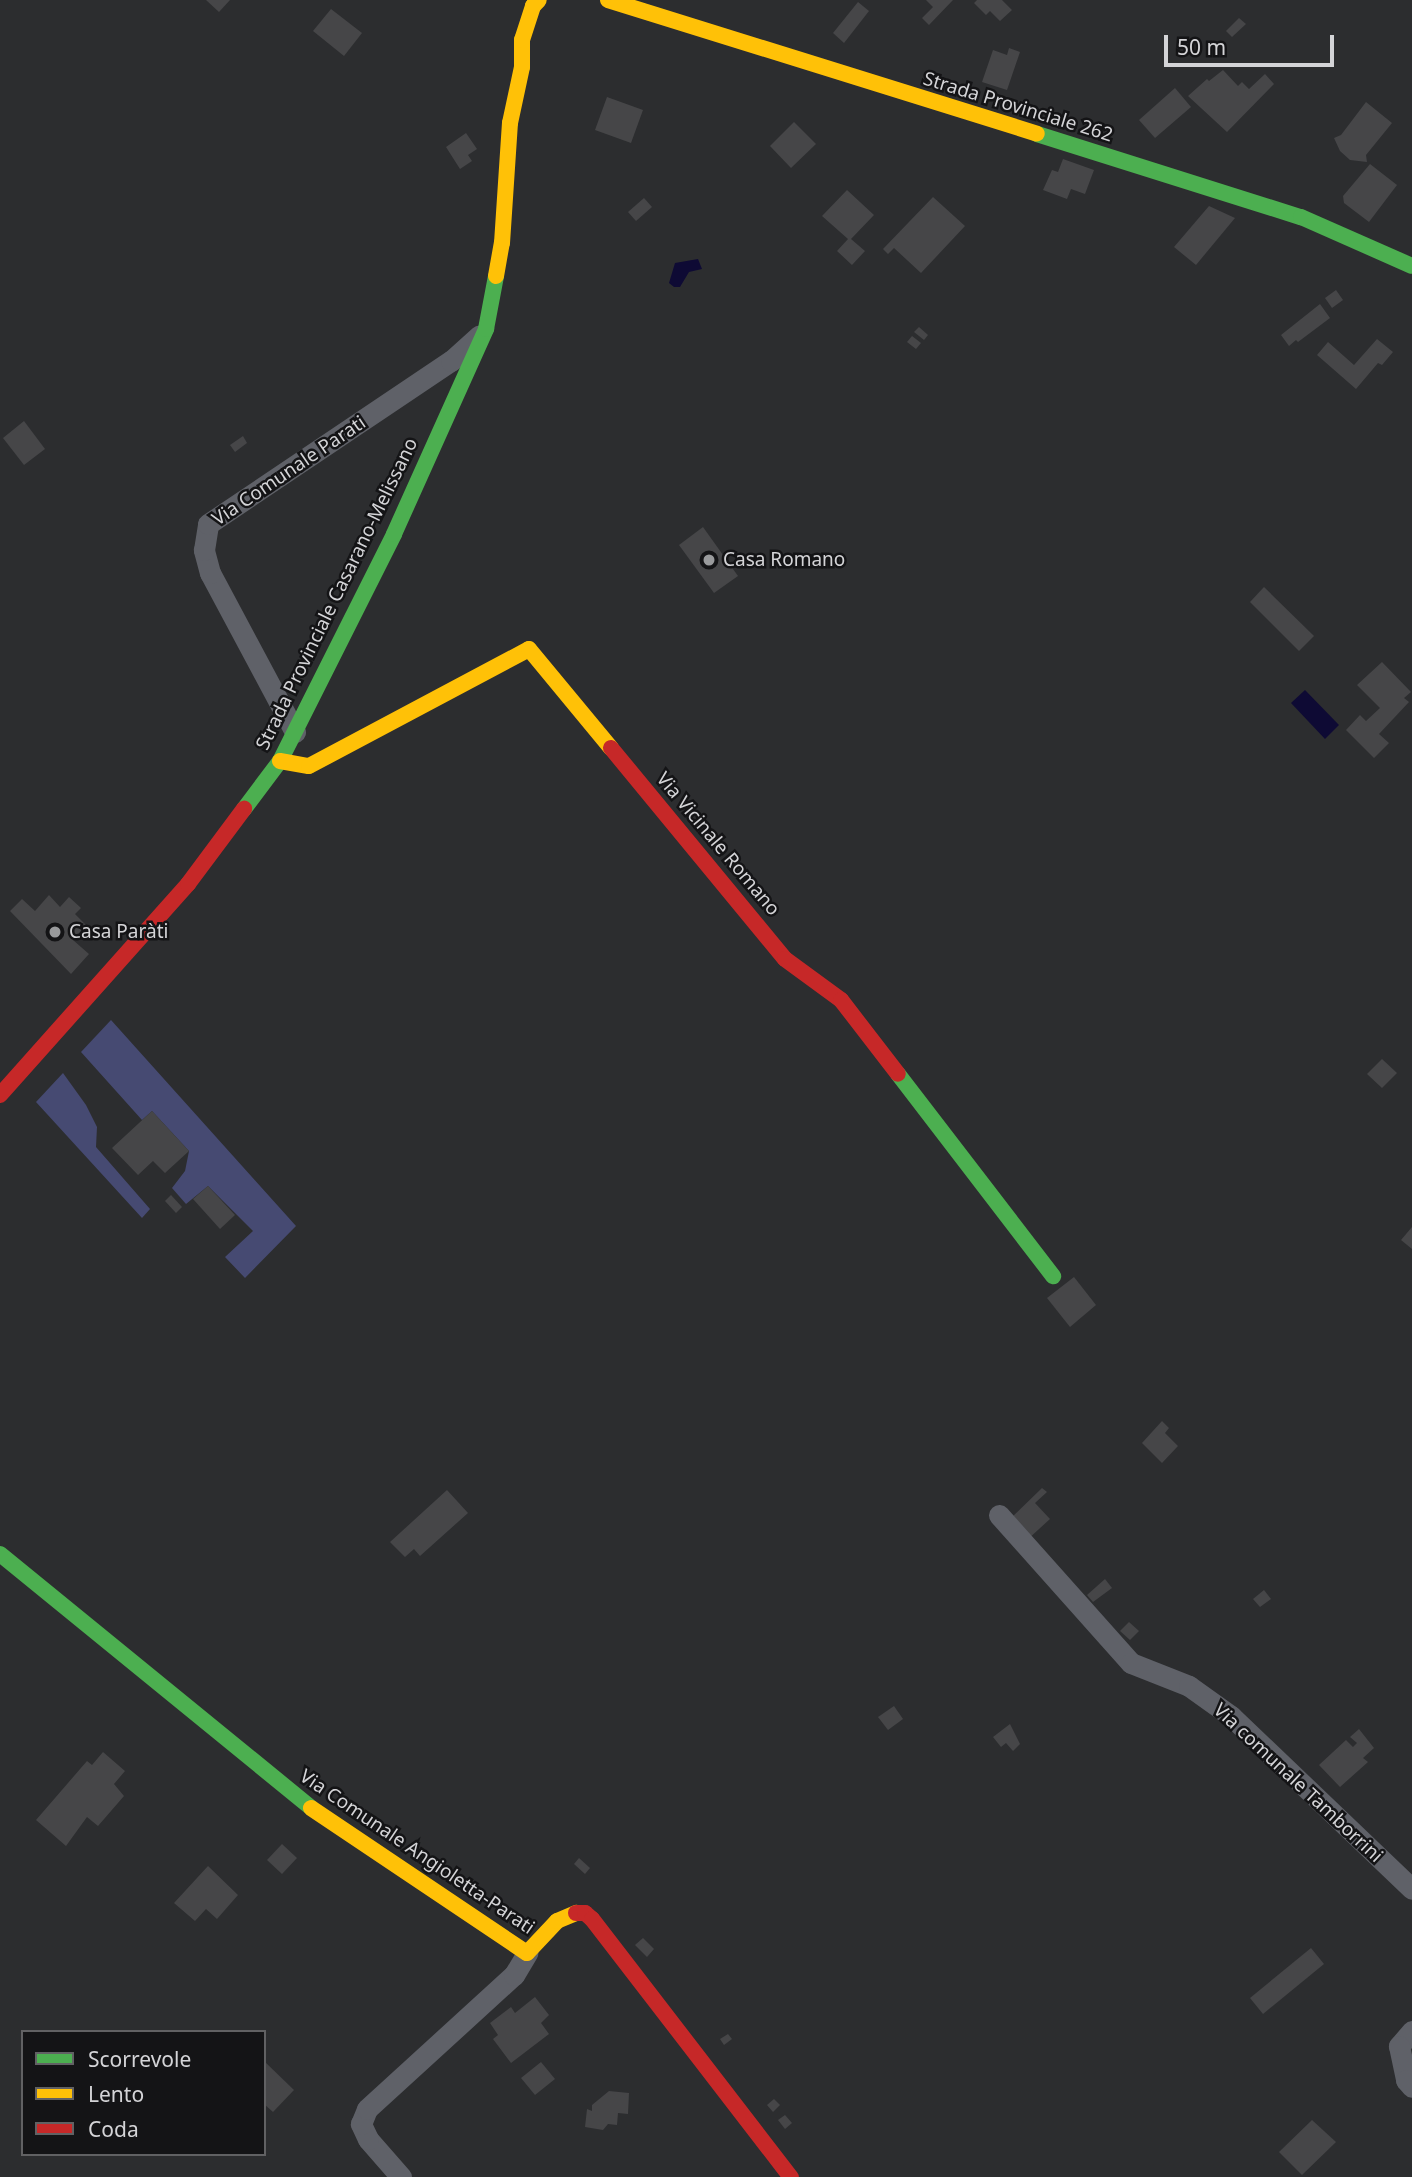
<!DOCTYPE html>
<meta charset="utf-8">
<style>
body{margin:0}
#map{position:relative;width:1412px;height:2177px;overflow:hidden;background:#2c2d2f;font-family:"Noto Sans",sans-serif}
div>[style]{position:absolute}
[style*='--x']{left:calc(var(--x)*1px);top:calc(var(--y)*1px);width:calc(var(--w)*1px);rotate:calc(var(--a)*1deg)}
.green>*{inset:0;background:#464a72}
.water>*{inset:0;background:#0e0a34}
.building>*{inset:0;background:#464648}
.street>*{height:21px;margin:-10.5px;padding:0 10.5px;transform-origin:10.5px;border-radius:10.5px;background:#5f6168}
.fast>*{height:16px;margin:-8px;padding:0 8px;transform-origin:8px;border-radius:8px;background:#4caf50}
.slow>*{height:16px;margin:-8px;padding:0 8px;transform-origin:8px;border-radius:8px;background:#ffc107}
.jam>*{height:16px;margin:-8px;padding:0 8px;transform-origin:8px;border-radius:8px;background:#c62828}
.dots>*{width:19px;height:19px;translate:-50% -50%;box-sizing:border-box;border:4px solid #141416;border-radius:50%}
span{translate:-50% -50%;white-space:nowrap;text-align:center;line-height:1.15;-webkit-text-stroke:5px #141416;paint-order:stroke}
.street-label{font-size:19px;color:#d4d4d7}
.poi-label{font-size:19px;color:#d4d4d7}
.left{translate:0 -50%;text-align:left}
.legend{position:absolute;left:21px;top:2030px;width:245px;height:126px;box-sizing:border-box;background:#141416;border:2px solid #616163;margin:0;padding:9px 12px;list-style:none;font-size:21px;color:#d4d4d7}
.legend li{display:flex;align-items:center;gap:14px;height:35px}
.legend b{width:35px;border:2px solid #616163}
.scale{position:absolute;left:1164px;top:35px;width:170px;height:32px;box-sizing:border-box;border:4px solid #d4d4d7;border-top:0;padding-left:9px;font-size:21px;line-height:24px;white-space:nowrap;color:#d4d4d7;-webkit-text-stroke:5px #141416;paint-order:stroke}
</style>
<div id="map">
<div class="green">
<i style="clip-path:polygon(111px 1020px,296px 1226px,245px 1278px,225px 1257px,253px 1231px,208px 1186px,186px 1204px,172px 1188px,185px 1171px,189px 1151px,152px 1111px,142px 1120px,81px 1052px)"></i>
<i style="clip-path:polygon(63px 1073px,86px 1105px,97px 1127px,96px 1147px,150px 1209px,142px 1218px,36px 1102px)"></i>
</div>
<div class="water">
<i style="clip-path:polygon(698px 259px,702px 269px,689px 272px,680px 287px,674px 287px,669px 283px,675px 263px)"></i>
<i style="clip-path:polygon(1305px 690px,1339px 725px,1325px 739px,1291px 703px)"></i>
</div>
<div class="building">
<i style="clip-path:polygon(206px 0,230px 0,219px 12px)"></i>
<i style="clip-path:polygon(926px 0,953px 0,929px 25px,922px 18px,933px 7px)"></i>
<i style="clip-path:polygon(977px 0,1002px 0,1012px 10px,1000px 21px,990px 11px,986px 15px,974px 3px)"></i>
<i style="clip-path:polygon(858px 2px,869px 11px,844px 43px,833px 33px)"></i>
<i style="clip-path:polygon(331px 9px,362px 33px,344px 56px,313px 31px)"></i>
<i style="clip-path:polygon(1239px 18px,1246px 24px,1232px 37px,1226px 31px)"></i>
<i style="clip-path:polygon(1009px 48px,1020px 52px,1007px 90px,982px 82px,993px 50px,1007px 55px)"></i>
<i style="clip-path:polygon(1223px 70px,1238px 86px,1242px 82px,1249px 89px,1265px 74px,1274px 84px,1227px 132px,1188px 96px,1207px 79px,1209px 81px)"></i>
<i style="clip-path:polygon(1175px 88px,1191px 107px,1155px 138px,1139px 120px)"></i>
<i style="clip-path:polygon(607px 97px,643px 110px,631px 143px,595px 130px)"></i>
<i style="clip-path:polygon(1366px 102px,1392px 123px,1366px 155px,1367px 162px,1350px 160px,1340px 151px,1334px 138px,1341px 135px)"></i>
<i style="clip-path:polygon(794px 122px,816px 144px,791px 168px,770px 146px)"></i>
<i style="clip-path:polygon(466px 133px,477px 149px,468px 155px,472px 161px,460px 169px,446px 147px)"></i>
<i style="clip-path:polygon(1063px 159px,1094px 170px,1085px 194px,1071px 189px,1067px 199px,1043px 190px,1052px 170px,1058px 172px)"></i>
<i style="clip-path:polygon(1370px 164px,1397px 185px,1369px 222px,1344px 203px,1343px 196px)"></i>
<i style="clip-path:polygon(847px 190px,874px 215px,851px 239px,865px 251px,852px 265px,837px 251px,848px 239px,822px 216px)"></i>
<i style="clip-path:polygon(933px 197px,965px 226px,921px 273px,894px 248px,888px 254px,883px 249px)"></i>
<i style="clip-path:polygon(644px 198px,652px 207px,636px 221px,628px 212px)"></i>
<i style="clip-path:polygon(1209px 206px,1235px 218px,1196px 265px,1174px 247px)"></i>
<i style="clip-path:polygon(1336px 290px,1343px 300px,1332px 308px,1325px 298px)"></i>
<i style="clip-path:polygon(1320px 304px,1330px 318px,1298px 342px,1296px 340px,1289px 346px,1281px 335px)"></i>
<i style="clip-path:polygon(919px 327px,928px 335px,924px 340px,914px 332px)"></i>
<i style="clip-path:polygon(912px 336px,921px 343px,916px 349px,907px 342px)"></i>
<i style="clip-path:polygon(1377px 339px,1393px 352px,1382px 365px,1378px 363px,1356px 389px,1317px 355px,1328px 342px,1354px 365px)"></i>
<i style="clip-path:polygon(24px 421px,45px 449px,24px 465px,3px 438px)"></i>
<i style="clip-path:polygon(243px 436px,247px 443px,235px 452px,230px 445px)"></i>
<i style="clip-path:polygon(703px 527px,738px 576px,714px 593px,679px 545px)"></i>
<i style="clip-path:polygon(1264px 587px,1314px 636px,1299px 651px,1250px 602px)"></i>
<i style="clip-path:polygon(1382px 662px,1411px 692px,1404px 698px,1409px 702px,1379px 734px,1389px 743px,1374px 758px,1346px 730px,1360px 715px,1366px 721px,1380px 708px,1357px 685px)"></i>
<i style="clip-path:polygon(49px 895px,60px 907px,69px 897px,81px 908px,75px 914px,86px 925px,73px 940px,89px 954px,71px 974px,10px 911px,22px 899px,35px 911px)"></i>
<i style="clip-path:polygon(1382px 1059px,1397px 1073px,1382px 1088px,1367px 1074px)"></i>
<i style="clip-path:polygon(152px 1111px,189px 1151px,165px 1173px,153px 1161px,138px 1175px,112px 1148px)"></i>
<i style="clip-path:polygon(208px 1186px,235px 1215px,220px 1229px,193px 1199px)"></i>
<i style="clip-path:polygon(171px 1195px,182px 1207px,176px 1213px,165px 1201px)"></i>
<i style="clip-path:polygon(1412px 1227px,1412px 1249px,1401px 1240px)"></i>
<i style="clip-path:polygon(1074px 1277px,1096px 1305px,1070px 1327px,1047px 1298px)"></i>
<i style="clip-path:polygon(1162px 1421px,1169px 1428px,1165px 1433px,1178px 1446px,1162px 1463px,1142px 1443px)"></i>
<i style="clip-path:polygon(1042px 1488px,1047px 1492px,1035px 1503px,1050px 1519px,1027px 1540px,1009px 1520px)"></i>
<i style="clip-path:polygon(447px 1490px,468px 1513px,420px 1556px,414px 1549px,405px 1557px,390px 1542px)"></i>
<i style="clip-path:polygon(1105px 1579px,1112px 1588px,1093px 1602px,1087px 1595px)"></i>
<i style="clip-path:polygon(1264px 1590px,1271px 1599px,1260px 1607px,1253px 1599px)"></i>
<i style="clip-path:polygon(1129px 1622px,1139px 1631px,1130px 1640px,1120px 1631px)"></i>
<i style="clip-path:polygon(894px 1706px,903px 1719px,888px 1730px,878px 1717px)"></i>
<i style="clip-path:polygon(1010px 1724px,1020px 1744px,1013px 1751px,1006px 1743px,1001px 1747px,993px 1737px)"></i>
<i style="clip-path:polygon(1359px 1729px,1374px 1748px,1363px 1758px,1368px 1762px,1340px 1787px,1319px 1765px,1346px 1740px,1353px 1747px,1357px 1743px,1350px 1737px)"></i>
<i style="clip-path:polygon(103px 1752px,125px 1771px,114px 1784px,124px 1796px,98px 1826px,87px 1817px,66px 1846px,36px 1820px,87px 1761px,92px 1765px)"></i>
<i style="clip-path:polygon(282px 1844px,297px 1858px,282px 1874px,267px 1860px)"></i>
<i style="clip-path:polygon(579px 1858px,590px 1868px,585px 1874px,574px 1864px)"></i>
<i style="clip-path:polygon(208px 1866px,238px 1895px,217px 1919px,206px 1909px,195px 1921px,174px 1903px)"></i>
<i style="clip-path:polygon(643px 1938px,654px 1949px,647px 1957px,635px 1945px)"></i>
<i style="clip-path:polygon(1311px 1948px,1324px 1964px,1263px 2014px,1250px 1998px)"></i>
<i style="clip-path:polygon(535px 1997px,549px 2015px,541px 2023px,549px 2034px,511px 2063px,493px 2039px,498px 2035px,490px 2023px,511px 2007px,515px 2013px)"></i>
<i style="clip-path:polygon(728px 2034px,732px 2039px,724px 2045px,720px 2039px)"></i>
<i style="clip-path:polygon(264px 2061px,294px 2090px,273px 2112px,264px 2104px)"></i>
<i style="clip-path:polygon(541px 2062px,555px 2079px,535px 2095px,521px 2078px)"></i>
<i style="clip-path:polygon(609px 2091px,629px 2093px,628px 2114px,618px 2113px,617px 2125px,608px 2124px,603px 2130px,585px 2127px,587px 2109px,592px 2111px,592px 2105px)"></i>
<i style="clip-path:polygon(774px 2099px,780px 2105px,773px 2112px,767px 2105px)"></i>
<i style="clip-path:polygon(785px 2115px,792px 2123px,785px 2129px,778px 2120px)"></i>
<i style="clip-path:polygon(1312px 2120px,1336px 2142px,1302px 2175px,1279px 2152px)"></i>
</div>
<div class="street">
<i style="--x:295;--y:732;--w:180;--a:-118.1"></i>
<i style="--x:210;--y:573;--w:24;--a:-105"></i>
<i style="--x:204;--y:550;--w:26;--a:-81"></i>
<i style="--x:208;--y:524;--w:293;--a:-33.9"></i>
<i style="--x:451;--y:361;--w:38;--a:-42"></i>
<i style="--x:999;--y:1515;--w:198;--a:48.3"></i>
<i style="--x:1131;--y:1663;--w:62;--a:21.6"></i>
<i style="--x:1189;--y:1686;--w:52;--a:35.5"></i>
<i style="--x:1231;--y:1716;--w:250;--a:43.7"></i>
<i style="--x:1412;--y:2031;--w:20;--a:131"></i>
<i style="--x:1399;--y:2046;--w:35;--a:78"></i>
<i style="--x:1406;--y:2080;--w:9;--a:49"></i>
<i style="--x:401;--y:2177;--w:50;--a:-131"></i>
<i style="--x:368;--y:2139;--w:17;--a:-115"></i>
<i style="--x:361;--y:2124;--w:16;--a:-68"></i>
<i style="--x:367;--y:2109;--w:199;--a:-42.4"></i>
<i style="--x:514;--y:1975;--w:26;--a:-59"></i>
</div>
<div class="fast">
<i style="--x:1037;--y:134;--w:277;--a:17.5"></i>
<i style="--x:1301;--y:217;--w:121;--a:23.8"></i>
<i style="--x:244;--y:809;--w:60;--a:-53.1"></i>
<i style="--x:280;--y:761;--w:254;--a:-63.3"></i>
<i style="--x:394;--y:534;--w:225;--a:-65.8"></i>
<i style="--x:486;--y:329;--w:54;--a:-79.3"></i>
<i style="--x:898;--y:1074;--w:255;--a:52.5"></i>
<i style="--x:0;--y:1554;--w:402;--a:39.2"></i>
</div>
<div class="slow">
<i style="--x:608;--y:0;--w:449;--a:17.3"></i>
<i style="--x:496;--y:276;--w:34;--a:-80"></i>
<i style="--x:502;--y:243;--w:120;--a:-86.2"></i>
<i style="--x:510;--y:123;--w:57;--a:-77.9"></i>
<i style="--x:522;--y:67;--w:27;--a:-90"></i>
<i style="--x:522;--y:40;--w:36;--a:-72"></i>
<i style="--x:533;--y:6;--w:8;--a:-45"></i>
<i style="--x:280;--y:761;--w:29;--a:10"></i>
<i style="--x:309;--y:766;--w:249;--a:-28"></i>
<i style="--x:529;--y:649;--w:129;--a:50.4"></i>
<i style="--x:311;--y:1808;--w:260;--a:33.9"></i>
<i style="--x:527;--y:1953;--w:44;--a:-46.8"></i>
<i style="--x:557;--y:1921;--w:21;--a:-23"></i>
</div>
<div class="jam">
<i style="--x:611;--y:748;--w:273;--a:50.5"></i>
<i style="--x:785;--y:959;--w:69;--a:36.2"></i>
<i style="--x:841;--y:1000;--w:93;--a:52.4"></i>
<i style="--x:0;--y:1095;--w:283;--a:-48.3"></i>
<i style="--x:188;--y:884;--w:94;--a:-53.3"></i>
<i style="--x:576;--y:1913;--w:9;--a:0"></i>
<i style="--x:585;--y:1913;--w:9;--a:41"></i>
<i style="--x:592;--y:1919;--w:326;--a:52.4"></i>
</div>
<div class="dots">
<i style="left:709px;top:560px;background:#999a9c"></i>
<i style="left:55px;top:932px;background:#999a9c"></i>
</div>
<div class="street-label">
<span style="left:1018px;top:107px;rotate:17deg">Strada Provinciale 262</span>
<span style="left:289px;top:471px;rotate:-34deg">Via Comunale Parati</span>
<span style="left:337px;top:594px;rotate:-64deg">Strada Provinciale Casarano-Melissano</span>
<span style="left:718px;top:844px;rotate:50deg">Via Vicinale Romano</span>
<span style="left:1298px;top:1783px;rotate:43deg">Via comunale Tamborrini</span>
<span style="left:417px;top:1852px;rotate:34deg">Via Comunale Angioletta-Parati</span>
</div>
<div class="poi-label">
<span class="left" style="left:723px;top:560px">Casa Romano</span>
<span class="left" style="left:69px;top:932px">Casa Paràti</span>
</div>
<ul class="legend">
<li><b style="height:9px;background:#4caf50"></b>Scorrevole</li>
<li><b style="height:9px;background:#ffc107"></b>Lento</li>
<li><b style="height:9px;background:#c62828"></b>Coda</li>
</ul>
<div class="scale">50 m</div>
</div>
